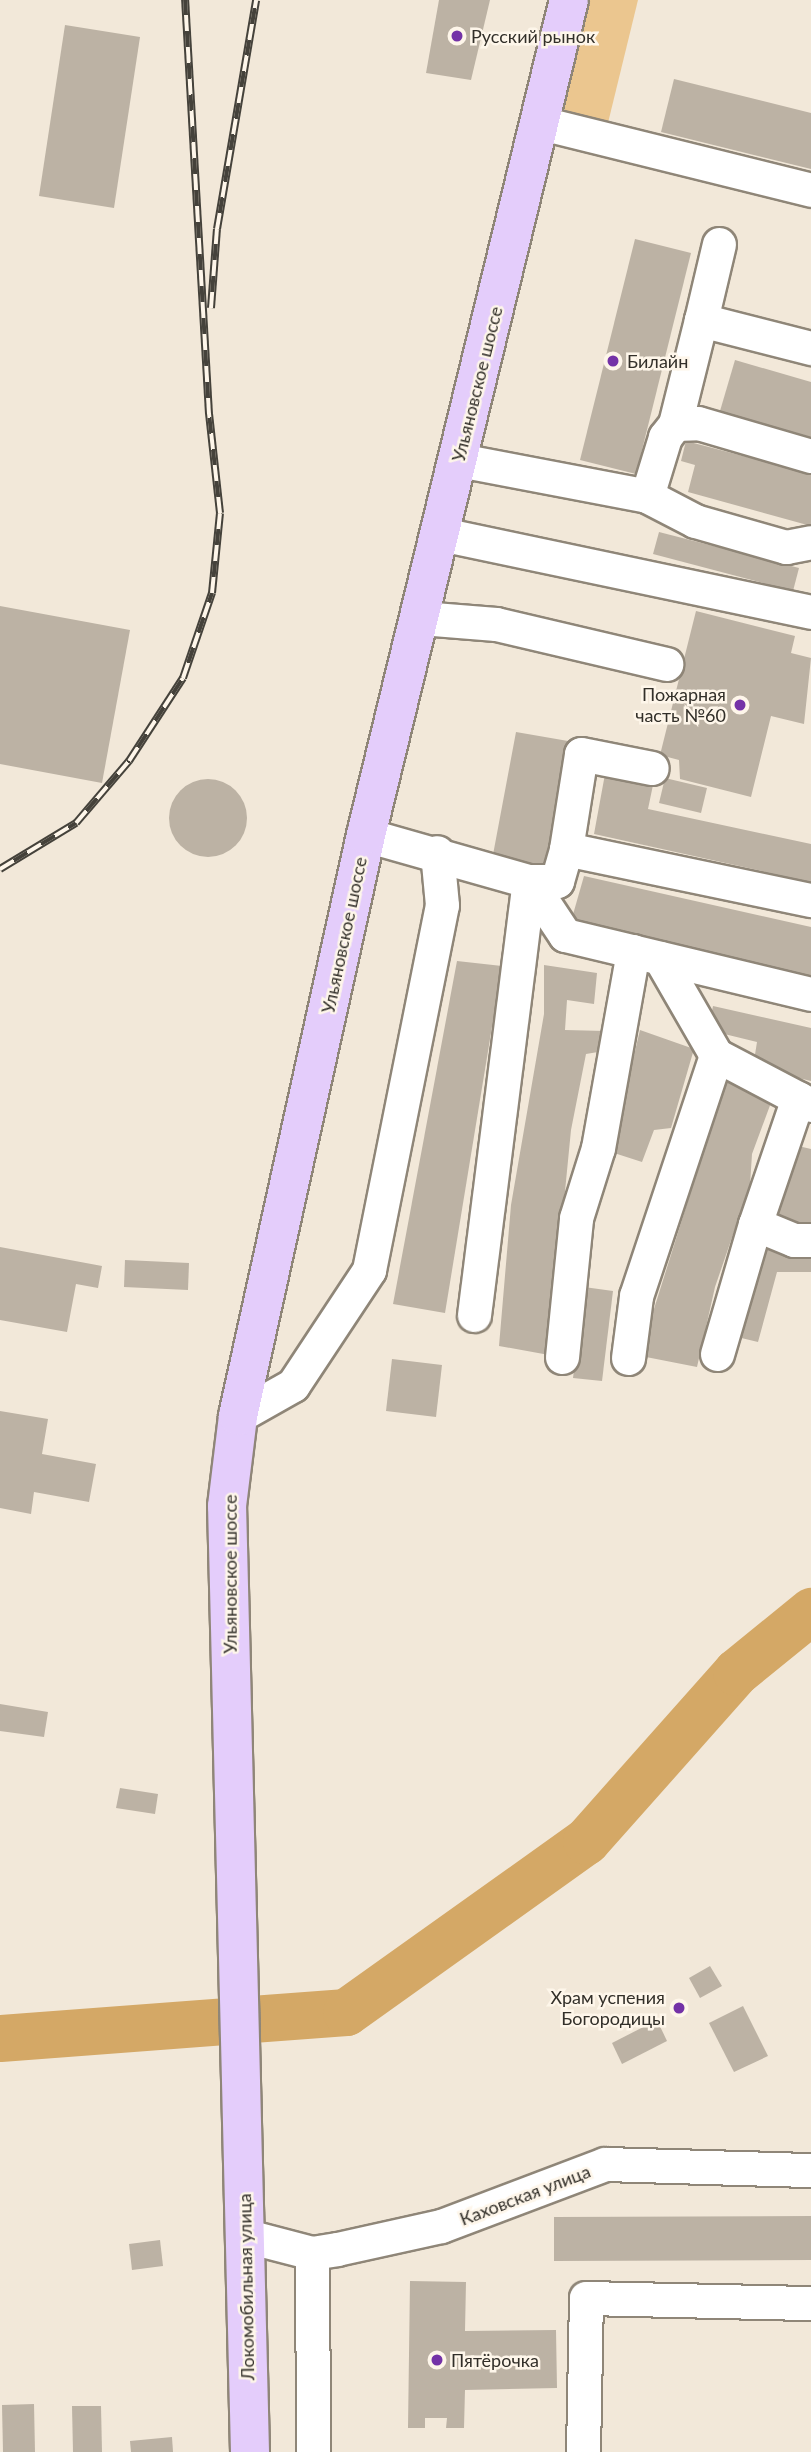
<!DOCTYPE html>
<meta charset="utf-8">
<style>
body{margin:0}
#map{position:relative;width:811px;height:2452px;overflow:hidden;background:#f2e8d9;font-family:Lato,sans-serif}
div>[style]{position:absolute}
[style*='--x']{left:calc(var(--x)*1px);top:calc(var(--y)*1px);width:calc(var(--w)*1px);rotate:calc(var(--a)*1deg)}
.green>*{inset:0;background:#ebc68f}
.river>*{height:47px;margin:-23.5px;padding:0 23.5px;transform-origin:23.5px;border-radius:23.5px;background:#d4a866}
.building>*{inset:0;background:#bcb2a4}
.round{border-radius:50%}
.roads{filter:drop-shadow(2px 0 #8f8678) drop-shadow(-2px 0 #8f8678) drop-shadow(0 2px #8f8678) drop-shadow(0 -2px #8f8678)}
.minor>*{height:33px;margin:-16.5px;padding:0 16.5px;transform-origin:16.5px;border-radius:16.5px;background:#fff}
.major>*{height:38px;margin:-19px;padding:0 19px;transform-origin:19px;border-radius:19px;background:#e4cdfb}
.rail>*{height:8px;margin-top:-4px;transform-origin:0;background:repeating-linear-gradient(90deg,#fef6ea 0 16px,#45423b 0 32px);box-sizing:border-box;border-block:2px solid #45423b}
.dots>*{width:19px;height:19px;translate:-50% -50%;box-sizing:border-box;border:4px solid #fef6ea;border-radius:50%}
span{translate:-50% -50%;white-space:nowrap;text-align:center;line-height:1.15;-webkit-text-stroke:5px #fef6ea;paint-order:stroke}
.poi-label{font-size:18px;color:#322f29}
.left{translate:0 -50%;text-align:left}
.right{translate:-100% -50%;text-align:right}
.street-label{font-size:18px;color:#322f29}
</style>
<div id="map">
<div class="green">
<i style="clip-path:polygon(587px 0,638px 0,607px 127px,566px 115px,563px 105px)"></i>
</div>
<div class="river">
<i style="--x:0;--y:2038;--w:347;--a:-4.3"></i>
<i style="--x:346;--y:2012;--w:295;--a:-35.5"></i>
<i style="--x:586;--y:1841;--w:226;--a:-48.4"></i>
<i style="--x:736;--y:1672;--w:97;--a:-39.1"></i>
</div>
<div class="building">
<i style="clip-path:polygon(439px 0,490px 0,471px 80px,426px 73px)"></i>
<i style="clip-path:polygon(65px 25px,140px 37px,114px 208px,39px 196px)"></i>
<i style="clip-path:polygon(674px 79px,811px 113px,811px 169px,661px 132px)"></i>
<i style="clip-path:polygon(635px 239px,691px 253px,636px 474px,580px 460px)"></i>
<i style="clip-path:polygon(735px 360px,811px 382px,811px 437px,720px 411px)"></i>
<i style="clip-path:polygon(686px 441px,811px 474px,811px 526px,688px 492px,695px 465px,681px 461px)"></i>
<i style="clip-path:polygon(659px 532px,799px 568px,793px 591px,653px 554px)"></i>
<i style="clip-path:polygon(0 606px,130px 630px,102px 783px,0 764px)"></i>
<i style="clip-path:polygon(696px 611px,795px 636px,791px 653px,811px 658px,804px 724px,771px 716px,751px 797px,680px 779px,679px 760px,660px 755px)"></i>
<i style="clip-path:polygon(516px 732px,568px 741px,544px 869px,492px 860px)"></i>
<i style="clip-path:polygon(605px 774px,653px 785px,648px 809px,811px 844px,811px 882px,594px 834px)"></i>
<i style="clip-path:polygon(665px 778px,707px 788px,701px 813px,659px 803px)"></i>
<i class="round" style="left:169px;top:779px;width:78px;height:78px"></i>
<i style="clip-path:polygon(584px 876px,811px 927px,811px 981px,570px 925px)"></i>
<i style="clip-path:polygon(457px 961px,502px 966px,445px 1313px,393px 1304px)"></i>
<i style="clip-path:polygon(544px 965px,597px 973px,594px 1004px,567px 1000px,565px 1030px,605px 1031px,604px 1051px,586px 1054px,571px 1130px,549px 1355px,499px 1346px,511px 1205px,544px 1014px)"></i>
<i style="clip-path:polygon(713px 1006px,811px 1028px,811px 1081px,753px 1067px,757px 1042px,708px 1030px)"></i>
<i style="clip-path:polygon(640px 1030px,694px 1049px,671px 1128px,654px 1130px,642px 1162px,611px 1152px)"></i>
<i style="clip-path:polygon(726px 1080px,772px 1100px,752px 1154px,750px 1185px,715px 1287px,697px 1367px,646px 1357px,653px 1312px)"></i>
<i style="clip-path:polygon(794px 1145px,811px 1149px,811px 1228px,770px 1219px)"></i>
<i style="clip-path:polygon(760px 1239px,811px 1250px,811px 1272px,777px 1272px,758px 1342px,733px 1336px)"></i>
<i style="clip-path:polygon(0 1247px,102px 1266px,98px 1288px,76px 1284px,67px 1332px,0 1320px)"></i>
<i style="clip-path:polygon(125px 1260px,189px 1263px,188px 1290px,124px 1287px)"></i>
<i style="clip-path:polygon(584px 1287px,613px 1291px,602px 1381px,573px 1378px)"></i>
<i style="clip-path:polygon(392px 1359px,442px 1365px,436px 1417px,386px 1411px)"></i>
<i style="clip-path:polygon(0 1411px,48px 1419px,42px 1454px,96px 1464px,89px 1502px,34px 1492px,31px 1514px,0 1508px)"></i>
<i style="clip-path:polygon(0 1704px,48px 1712px,44px 1737px,0 1731px)"></i>
<i style="clip-path:polygon(120px 1788px,158px 1794px,155px 1814px,116px 1808px)"></i>
<i style="clip-path:polygon(710px 1966px,722px 1986px,700px 1998px,689px 1978px)"></i>
<i style="clip-path:polygon(743px 2006px,768px 2056px,734px 2072px,709px 2023px)"></i>
<i style="clip-path:polygon(657px 2020px,667px 2041px,622px 2064px,612px 2043px)"></i>
<i style="clip-path:polygon(811px 2216px,811px 2260px,554px 2261px,554px 2217px)"></i>
<i style="clip-path:polygon(160px 2240px,163px 2266px,132px 2270px,129px 2244px)"></i>
<i style="clip-path:polygon(410px 2281px,466px 2282px,465px 2331px,556px 2330px,557px 2388px,465px 2390px,464px 2428px,446px 2428px,447px 2418px,425px 2418px,425px 2428px,408px 2428px)"></i>
<i style="clip-path:polygon(34px 2404px,35px 2452px,3px 2452px,2px 2405px)"></i>
<i style="clip-path:polygon(72px 2406px,101px 2406px,102px 2452px,73px 2452px)"></i>
<i style="clip-path:polygon(172px 2437px,173px 2452px,131px 2452px,130px 2441px)"></i>
</div>
<div class="roads">
<div class="minor">
<i style="--x:541;--y:123;--w:278;--a:13.9"></i>
<i style="--x:701;--y:320;--w:78;--a:-76.7"></i>
<i style="--x:675;--y:424;--w:107;--a:-76"></i>
<i style="--x:701;--y:320;--w:114;--a:14.3"></i>
<i style="--x:459;--y:460;--w:191;--a:10.8"></i>
<i style="--x:647;--y:496;--w:54;--a:27.5"></i>
<i style="--x:695;--y:521;--w:95;--a:15.9"></i>
<i style="--x:786;--y:547;--w:25;--a:-11"></i>
<i style="--x:647;--y:496;--w:62;--a:-73"></i>
<i style="--x:665;--y:437;--w:16;--a:-52"></i>
<i style="--x:675;--y:424;--w:23;--a:-2"></i>
<i style="--x:698;--y:423;--w:118;--a:16.3"></i>
<i style="--x:441;--y:534;--w:378;--a:11.9"></i>
<i style="--x:421;--y:618;--w:75;--a:4.6"></i>
<i style="--x:496;--y:624;--w:175;--a:13.2"></i>
<i style="--x:366;--y:835;--w:169;--a:15.8"></i>
<i style="--x:529;--y:881;--w:65;--a:56.3"></i>
<i style="--x:565;--y:935;--w:253;--a:13.5"></i>
<i style="--x:566;--y:849;--w:96;--a:-81"></i>
<i style="--x:581;--y:754;--w:72;--a:11.2"></i>
<i style="--x:660;--y:958;--w:112;--a:60"></i>
<i style="--x:716;--y:1055;--w:107;--a:27.8"></i>
<i style="--x:798;--y:1098;--w:133;--a:108.8"></i>
<i style="--x:755;--y:1224;--w:42;--a:22.3"></i>
<i style="--x:794;--y:1240;--w:17;--a:0"></i>
<i style="--x:474;--y:1315;--w:437;--a:-82.8"></i>
<i style="--x:529;--y:881;--w:28;--a:0"></i>
<i style="--x:557;--y:881;--w:33;--a:-74"></i>
<i style="--x:566;--y:849;--w:250;--a:11.8"></i>
<i style="--x:717;--y:1354;--w:135;--a:-73.7"></i>
<i style="--x:562;--y:1357;--w:140;--a:-84.2"></i>
<i style="--x:576;--y:1218;--w:73;--a:-72.6"></i>
<i style="--x:598;--y:1148;--w:200;--a:-79.9"></i>
<i style="--x:628;--y:1358;--w:63;--a:-82.6"></i>
<i style="--x:636;--y:1296;--w:254;--a:-71.6"></i>
<i style="--x:238;--y:1416;--w:63;--a:-29.4"></i>
<i style="--x:293;--y:1385;--w:138;--a:-56.5"></i>
<i style="--x:369;--y:1270;--w:372;--a:-78.7"></i>
<i style="--x:442;--y:905;--w:53;--a:-95.4"></i>
<i style="--x:243;--y:2235;--w:71;--a:14.6"></i>
<i style="--x:312;--y:2253;--w:25;--a:-9"></i>
<i style="--x:337;--y:2249;--w:107;--a:-12.5"></i>
<i style="--x:441;--y:2226;--w:175;--a:-20.7"></i>
<i style="--x:605;--y:2164;--w:206;--a:1.7"></i>
<i style="--x:312;--y:2253;--w:199;--a:89.7"></i>
<i style="--x:583;--y:2452;--w:154;--a:-88.9"></i>
<i style="--x:586;--y:2298;--w:225;--a:1.3"></i>
</div>
<div class="major">
<i style="--x:250;--y:2452;--w:946;--a:-91.39"></i>
<i style="--x:227;--y:1506;--w:91;--a:-83"></i>
<i style="--x:238;--y:1416;--w:595;--a:-77.58"></i>
<i style="--x:366;--y:835;--w:859;--a:-76.34"></i>
</div>
</div>
<div class="rail">
<i style="--x:211;--y:308;--w:79;--a:-85.7"></i>
<i style="--x:217;--y:229;--w:232;--a:-80.3"></i>
<i style="--x:0;--y:869;--w:89;--a:-31.2"></i>
<i style="--x:76;--y:823;--w:82;--a:-49.5"></i>
<i style="--x:129;--y:761;--w:99;--a:-57"></i>
<i style="--x:183;--y:678;--w:90;--a:-71.2"></i>
<i style="--x:212;--y:593;--w:80;--a:-84.3"></i>
<i style="--x:220;--y:513;--w:100;--a:-96.3"></i>
<i style="--x:209;--y:414;--w:415;--a:-93.3"></i>
</div>
<div class="dots">
<i style="left:457px;top:36px;background:#7432a7"></i>
<i style="left:613px;top:361px;background:#7432a7"></i>
<i style="left:740px;top:705px;background:#7432a7"></i>
<i style="left:679px;top:2008px;background:#7432a7"></i>
<i style="left:437px;top:2360px;background:#7432a7"></i>
</div>
<div class="poi-label">
<span class="left" style="left:471px;top:36px">Русский рынок</span>
<span class="left" style="left:627px;top:361px">Билайн</span>
<span class="right" style="left:726px;top:705px">Пожарная<br>часть №60</span>
<span class="right" style="left:665px;top:2008px">Храм успения<br>Богородицы</span>
<span class="left" style="left:451px;top:2360px">Пятёрочка</span>
</div>
<div class="street-label">
<span style="left:477px;top:384px;rotate:-76deg">Ульяновское шоссе</span>
<span style="left:344px;top:935px;rotate:-78deg">Ульяновское шоссе</span>
<span style="left:230px;top:1574px;rotate:-90deg">Ульяновское шоссе</span>
<span style="left:525px;top:2195px;rotate:-21deg">Каховская улица</span>
<span style="left:246px;top:2287px;rotate:-91deg">Локомобильная улица</span>
</div>
</div>
